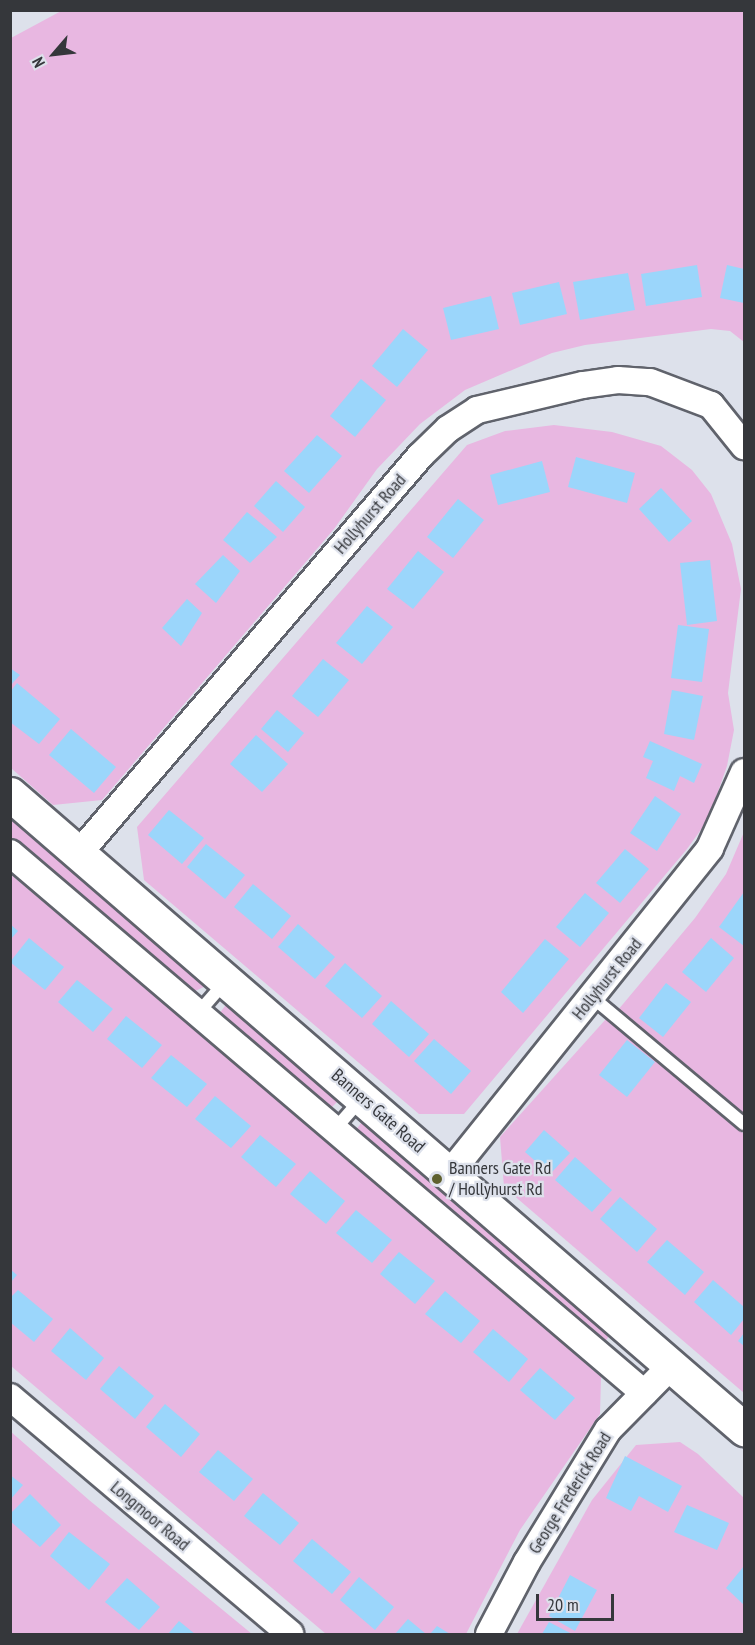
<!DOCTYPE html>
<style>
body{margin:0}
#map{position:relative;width:755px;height:1645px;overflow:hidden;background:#dde1eb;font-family:"PT Sans Narrow",sans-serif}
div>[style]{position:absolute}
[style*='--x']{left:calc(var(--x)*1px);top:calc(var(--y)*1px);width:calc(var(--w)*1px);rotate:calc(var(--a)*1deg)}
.green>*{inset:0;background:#e8b7e1}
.building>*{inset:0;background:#9bd6fb}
.roads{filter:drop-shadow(2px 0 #60636c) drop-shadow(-2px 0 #60636c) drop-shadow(0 2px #60636c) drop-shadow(0 -2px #60636c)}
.lane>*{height:12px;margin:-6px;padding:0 6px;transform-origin:6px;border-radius:6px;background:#fff}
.street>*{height:26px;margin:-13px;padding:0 13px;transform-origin:13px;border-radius:13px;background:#fff}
.secondary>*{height:33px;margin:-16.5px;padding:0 16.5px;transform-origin:16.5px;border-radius:16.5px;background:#fff}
.dots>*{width:16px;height:16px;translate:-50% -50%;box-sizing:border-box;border:3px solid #dde1eb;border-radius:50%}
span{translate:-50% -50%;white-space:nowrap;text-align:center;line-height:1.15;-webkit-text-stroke:4.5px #dde1eb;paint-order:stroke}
.street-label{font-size:18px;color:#35373b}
.poi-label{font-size:18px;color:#35373b}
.left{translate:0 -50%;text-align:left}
.frame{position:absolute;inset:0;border:12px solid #35373b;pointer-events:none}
.north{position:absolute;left:24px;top:24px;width:60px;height:60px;-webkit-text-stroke:4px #dde1eb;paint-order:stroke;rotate:242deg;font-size:16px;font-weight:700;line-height:24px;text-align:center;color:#35373b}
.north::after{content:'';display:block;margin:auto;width:21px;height:27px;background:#35373b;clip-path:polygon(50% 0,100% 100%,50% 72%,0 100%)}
.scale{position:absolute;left:536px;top:1594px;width:78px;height:27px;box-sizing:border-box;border:3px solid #35373b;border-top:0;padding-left:8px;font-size:18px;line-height:21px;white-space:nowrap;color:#35373b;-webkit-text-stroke:4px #dde1eb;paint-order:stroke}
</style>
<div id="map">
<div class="green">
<i style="clip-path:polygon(63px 10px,744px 11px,744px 342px,730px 331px,711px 329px,585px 345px,552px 353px,465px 390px,420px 424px,377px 469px,334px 529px,102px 800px,53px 805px,11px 768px,11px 38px)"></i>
<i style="clip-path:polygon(554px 425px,612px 432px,661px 446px,692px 470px,711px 494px,732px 544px,741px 589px,728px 693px,734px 730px,727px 766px,708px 820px,687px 849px,464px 1114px,419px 1114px,144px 880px,137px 827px,467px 445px,505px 431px)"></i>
<i style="clip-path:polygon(10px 808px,208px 977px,206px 986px,193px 992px,11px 838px)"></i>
<i style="clip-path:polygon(744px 832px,744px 1116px,618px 1010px,695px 918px,726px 874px)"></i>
<i style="clip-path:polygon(10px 874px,328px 1140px,601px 1377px,600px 1414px,520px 1530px,466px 1634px,326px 1634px,11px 1366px)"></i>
<i style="clip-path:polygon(231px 998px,345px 1094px,330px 1109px,219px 1014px)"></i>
<i style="clip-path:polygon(606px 1019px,744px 1134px,744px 1393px,504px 1187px,500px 1137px)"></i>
<i style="clip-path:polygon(367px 1115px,614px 1328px,605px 1342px,356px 1130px)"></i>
<i style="clip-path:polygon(10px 1431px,89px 1500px,252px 1634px,11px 1634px)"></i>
<i style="clip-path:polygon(680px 1442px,698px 1454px,744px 1498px,744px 1634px,517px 1634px,592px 1500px,636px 1445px)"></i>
</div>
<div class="building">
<i style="clip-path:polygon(697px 265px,702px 297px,646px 306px,641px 274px)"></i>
<i style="clip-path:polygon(727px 265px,744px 269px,744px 303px,720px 298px)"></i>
<i style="clip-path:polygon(628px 273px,635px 310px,580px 320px,573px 282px)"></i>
<i style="clip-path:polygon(559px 282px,567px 314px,520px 325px,512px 293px)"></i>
<i style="clip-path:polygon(491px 296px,499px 329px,451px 340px,443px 308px)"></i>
<i style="clip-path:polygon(403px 329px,428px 350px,397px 387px,372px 366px)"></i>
<i style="clip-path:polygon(361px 379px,386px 400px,355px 437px,330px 416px)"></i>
<i style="clip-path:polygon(317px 435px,342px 456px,309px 493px,284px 471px)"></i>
<i style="clip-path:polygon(576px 457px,635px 473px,627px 503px,568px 487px)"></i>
<i style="clip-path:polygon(542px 461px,550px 492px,498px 505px,490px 475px)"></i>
<i style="clip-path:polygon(276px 481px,305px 507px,283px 532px,254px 506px)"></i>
<i style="clip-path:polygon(661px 488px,692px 521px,669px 542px,639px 509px)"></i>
<i style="clip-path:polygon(458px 499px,484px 520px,453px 558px,427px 537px)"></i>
<i style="clip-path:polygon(247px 512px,277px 537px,250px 563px,223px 540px)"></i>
<i style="clip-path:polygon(418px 551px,444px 572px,413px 609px,387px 589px)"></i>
<i style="clip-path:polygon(223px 555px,240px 571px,216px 603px,195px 584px)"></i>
<i style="clip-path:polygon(710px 560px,717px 621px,687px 625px,680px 563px)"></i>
<i style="clip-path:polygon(187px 599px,202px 613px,181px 646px,162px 628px)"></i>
<i style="clip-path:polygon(367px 606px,393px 627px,362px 664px,336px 643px)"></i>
<i style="clip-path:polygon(678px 625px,709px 629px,702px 682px,671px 678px)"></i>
<i style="clip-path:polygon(323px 659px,349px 680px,318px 717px,292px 696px)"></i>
<i style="clip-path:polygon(10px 668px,20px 675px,10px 686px)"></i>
<i style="clip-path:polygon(17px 683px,60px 719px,39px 744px,10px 722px,10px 692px)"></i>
<i style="clip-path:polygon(672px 690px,703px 696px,694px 740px,664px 734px)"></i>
<i style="clip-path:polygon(277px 710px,304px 733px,288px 752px,261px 729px)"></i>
<i style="clip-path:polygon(71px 729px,116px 767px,94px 793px,49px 755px)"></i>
<i style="clip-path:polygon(256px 735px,288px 764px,262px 792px,230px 764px)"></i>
<i style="clip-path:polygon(650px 741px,702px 764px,694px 783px,680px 776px,674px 791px,646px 778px,653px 761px,643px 757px)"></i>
<i style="clip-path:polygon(655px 796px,681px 814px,657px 851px,630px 833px)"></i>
<i style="clip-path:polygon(169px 810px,204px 838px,182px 864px,148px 835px)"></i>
<i style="clip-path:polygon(206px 844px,245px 875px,225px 899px,187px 867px)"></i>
<i style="clip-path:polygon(625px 849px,649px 869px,620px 903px,596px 883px)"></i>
<i style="clip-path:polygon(253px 884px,291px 916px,272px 939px,234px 907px)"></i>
<i style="clip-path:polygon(744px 892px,744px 946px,719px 927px)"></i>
<i style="clip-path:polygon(585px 893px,609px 913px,580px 947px,556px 927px)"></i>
<i style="clip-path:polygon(10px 924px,18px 931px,10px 940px)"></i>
<i style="clip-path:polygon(298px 924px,335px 957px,315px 979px,278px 947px)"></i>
<i style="clip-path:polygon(29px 938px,64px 967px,45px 990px,10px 962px)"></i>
<i style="clip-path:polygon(711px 938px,734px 958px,706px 992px,682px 972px)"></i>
<i style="clip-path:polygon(545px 939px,569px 959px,523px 1013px,501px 992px)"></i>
<i style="clip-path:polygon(345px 963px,382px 996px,362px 1018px,325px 986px)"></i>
<i style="clip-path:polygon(77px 980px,113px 1009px,93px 1032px,58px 1002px)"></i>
<i style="clip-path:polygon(666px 983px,691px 1002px,663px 1037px,639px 1018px)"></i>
<i style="clip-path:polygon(391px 1001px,429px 1034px,409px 1057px,372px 1024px)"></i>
<i style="clip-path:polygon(126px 1016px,162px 1045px,142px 1068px,107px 1039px)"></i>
<i style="clip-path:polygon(434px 1039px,471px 1071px,451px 1094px,414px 1061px)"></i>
<i style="clip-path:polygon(627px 1040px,655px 1062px,627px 1097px,599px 1075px)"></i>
<i style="clip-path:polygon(171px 1055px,207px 1084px,187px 1107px,151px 1078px)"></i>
<i style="clip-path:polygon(215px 1096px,251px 1126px,231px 1148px,195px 1119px)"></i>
<i style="clip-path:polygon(544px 1130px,570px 1153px,550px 1174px,525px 1152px)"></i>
<i style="clip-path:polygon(260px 1135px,296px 1164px,276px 1187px,241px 1157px)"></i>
<i style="clip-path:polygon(575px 1157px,612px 1190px,592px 1212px,555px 1180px)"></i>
<i style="clip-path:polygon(310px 1171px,345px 1201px,326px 1224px,290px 1194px)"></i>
<i style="clip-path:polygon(620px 1197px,657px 1229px,637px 1252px,600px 1219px)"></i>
<i style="clip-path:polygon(356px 1210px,392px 1240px,372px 1263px,336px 1233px)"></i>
<i style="clip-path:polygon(667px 1240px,704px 1272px,685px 1295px,647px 1262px)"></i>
<i style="clip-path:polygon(399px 1252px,435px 1281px,415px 1304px,380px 1274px)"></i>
<i style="clip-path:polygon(10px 1269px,17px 1275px,10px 1283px)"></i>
<i style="clip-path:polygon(713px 1280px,744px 1307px,744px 1319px,731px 1335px,694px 1302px)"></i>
<i style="clip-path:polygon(18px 1290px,53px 1319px,34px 1342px,10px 1322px,10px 1298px)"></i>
<i style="clip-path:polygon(445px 1291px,480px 1321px,461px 1343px,425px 1314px)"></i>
<i style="clip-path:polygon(70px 1328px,104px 1358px,86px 1380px,51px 1351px)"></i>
<i style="clip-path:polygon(493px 1329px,528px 1359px,509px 1382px,473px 1352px)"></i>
<i style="clip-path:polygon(744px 1333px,744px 1346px,738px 1341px)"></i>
<i style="clip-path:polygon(119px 1366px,154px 1396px,135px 1419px,100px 1389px)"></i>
<i style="clip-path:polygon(540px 1368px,575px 1398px,555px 1420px,520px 1390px)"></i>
<i style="clip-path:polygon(165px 1404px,200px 1434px,181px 1457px,146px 1427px)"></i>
<i style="clip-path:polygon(218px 1450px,253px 1479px,234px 1501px,199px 1472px)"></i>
<i style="clip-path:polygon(625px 1456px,682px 1486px,668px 1512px,639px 1496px,631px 1511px,606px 1498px)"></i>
<i style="clip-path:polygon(10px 1475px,23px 1485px,10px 1500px)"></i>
<i style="clip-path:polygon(263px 1493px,299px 1523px,280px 1545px,244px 1516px)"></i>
<i style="clip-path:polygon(30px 1494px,61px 1525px,40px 1547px,10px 1521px,10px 1514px)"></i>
<i style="clip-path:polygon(687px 1505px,729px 1523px,717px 1550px,674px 1532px)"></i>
<i style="clip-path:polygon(69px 1532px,110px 1564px,89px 1590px,50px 1556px)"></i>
<i style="clip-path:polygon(312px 1539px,351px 1572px,332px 1594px,293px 1561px)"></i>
<i style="clip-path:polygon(744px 1566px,744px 1605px,726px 1588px)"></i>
<i style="clip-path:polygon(570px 1575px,597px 1590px,575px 1631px,549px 1616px)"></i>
<i style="clip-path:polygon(359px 1577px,394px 1607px,375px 1630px,340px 1600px)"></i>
<i style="clip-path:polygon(127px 1578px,160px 1607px,139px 1630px,105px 1602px)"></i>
<i style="clip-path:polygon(408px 1619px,426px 1634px,395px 1634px)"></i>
<i style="clip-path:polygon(179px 1621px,195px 1634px,168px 1634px)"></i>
<i style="clip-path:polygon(549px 1622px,572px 1634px,542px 1634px)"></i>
<i style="clip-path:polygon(437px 1626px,450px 1634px,430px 1634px)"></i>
</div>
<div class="roads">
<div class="lane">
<i style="--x:592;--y:997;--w:198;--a:39.9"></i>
<i style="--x:198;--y:1013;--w:41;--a:-48.9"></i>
<i style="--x:335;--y:1129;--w:41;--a:-48.9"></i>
</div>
<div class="street">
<i style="--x:80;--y:852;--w:522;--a:-49.35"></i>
<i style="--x:420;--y:456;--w:39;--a:-44"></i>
<i style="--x:448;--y:429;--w:35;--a:-33"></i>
<i style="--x:477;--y:410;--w:109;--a:-13.3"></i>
<i style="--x:583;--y:385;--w:35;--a:-8"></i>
<i style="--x:618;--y:380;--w:32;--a:4"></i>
<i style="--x:650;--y:382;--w:65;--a:20.7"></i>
<i style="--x:711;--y:405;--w:53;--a:51.2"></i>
<i style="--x:10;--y:853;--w:833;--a:40.42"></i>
<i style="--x:450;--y:1173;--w:416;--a:-51.3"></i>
<i style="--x:710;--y:848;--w:83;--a:-65.9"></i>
<i style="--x:10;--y:1397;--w:367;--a:40.2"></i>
<i style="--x:489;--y:1634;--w:81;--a:-62.2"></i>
<i style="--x:527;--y:1562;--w:155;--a:-58.5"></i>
<i style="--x:608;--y:1430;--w:90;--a:-45.5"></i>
</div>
<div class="secondary">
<i style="--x:10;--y:794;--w:971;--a:40.86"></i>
</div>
</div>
<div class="dots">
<i style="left:437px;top:1179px;background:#5f612f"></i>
</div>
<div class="street-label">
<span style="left:370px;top:514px;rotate:-49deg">Hollyhurst Road</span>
<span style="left:607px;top:979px;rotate:-51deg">Hollyhurst Road</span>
<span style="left:378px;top:1111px;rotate:41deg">Banners Gate Road</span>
<span style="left:570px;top:1493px;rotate:-58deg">George Frederick Road</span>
<span style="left:150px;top:1516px;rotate:40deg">Longmoor Road</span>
</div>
<div class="poi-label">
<span class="left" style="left:449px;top:1179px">Banners Gate Rd<br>/ Hollyhurst Rd</span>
</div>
<div class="frame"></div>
<div class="north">N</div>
<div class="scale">20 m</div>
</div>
